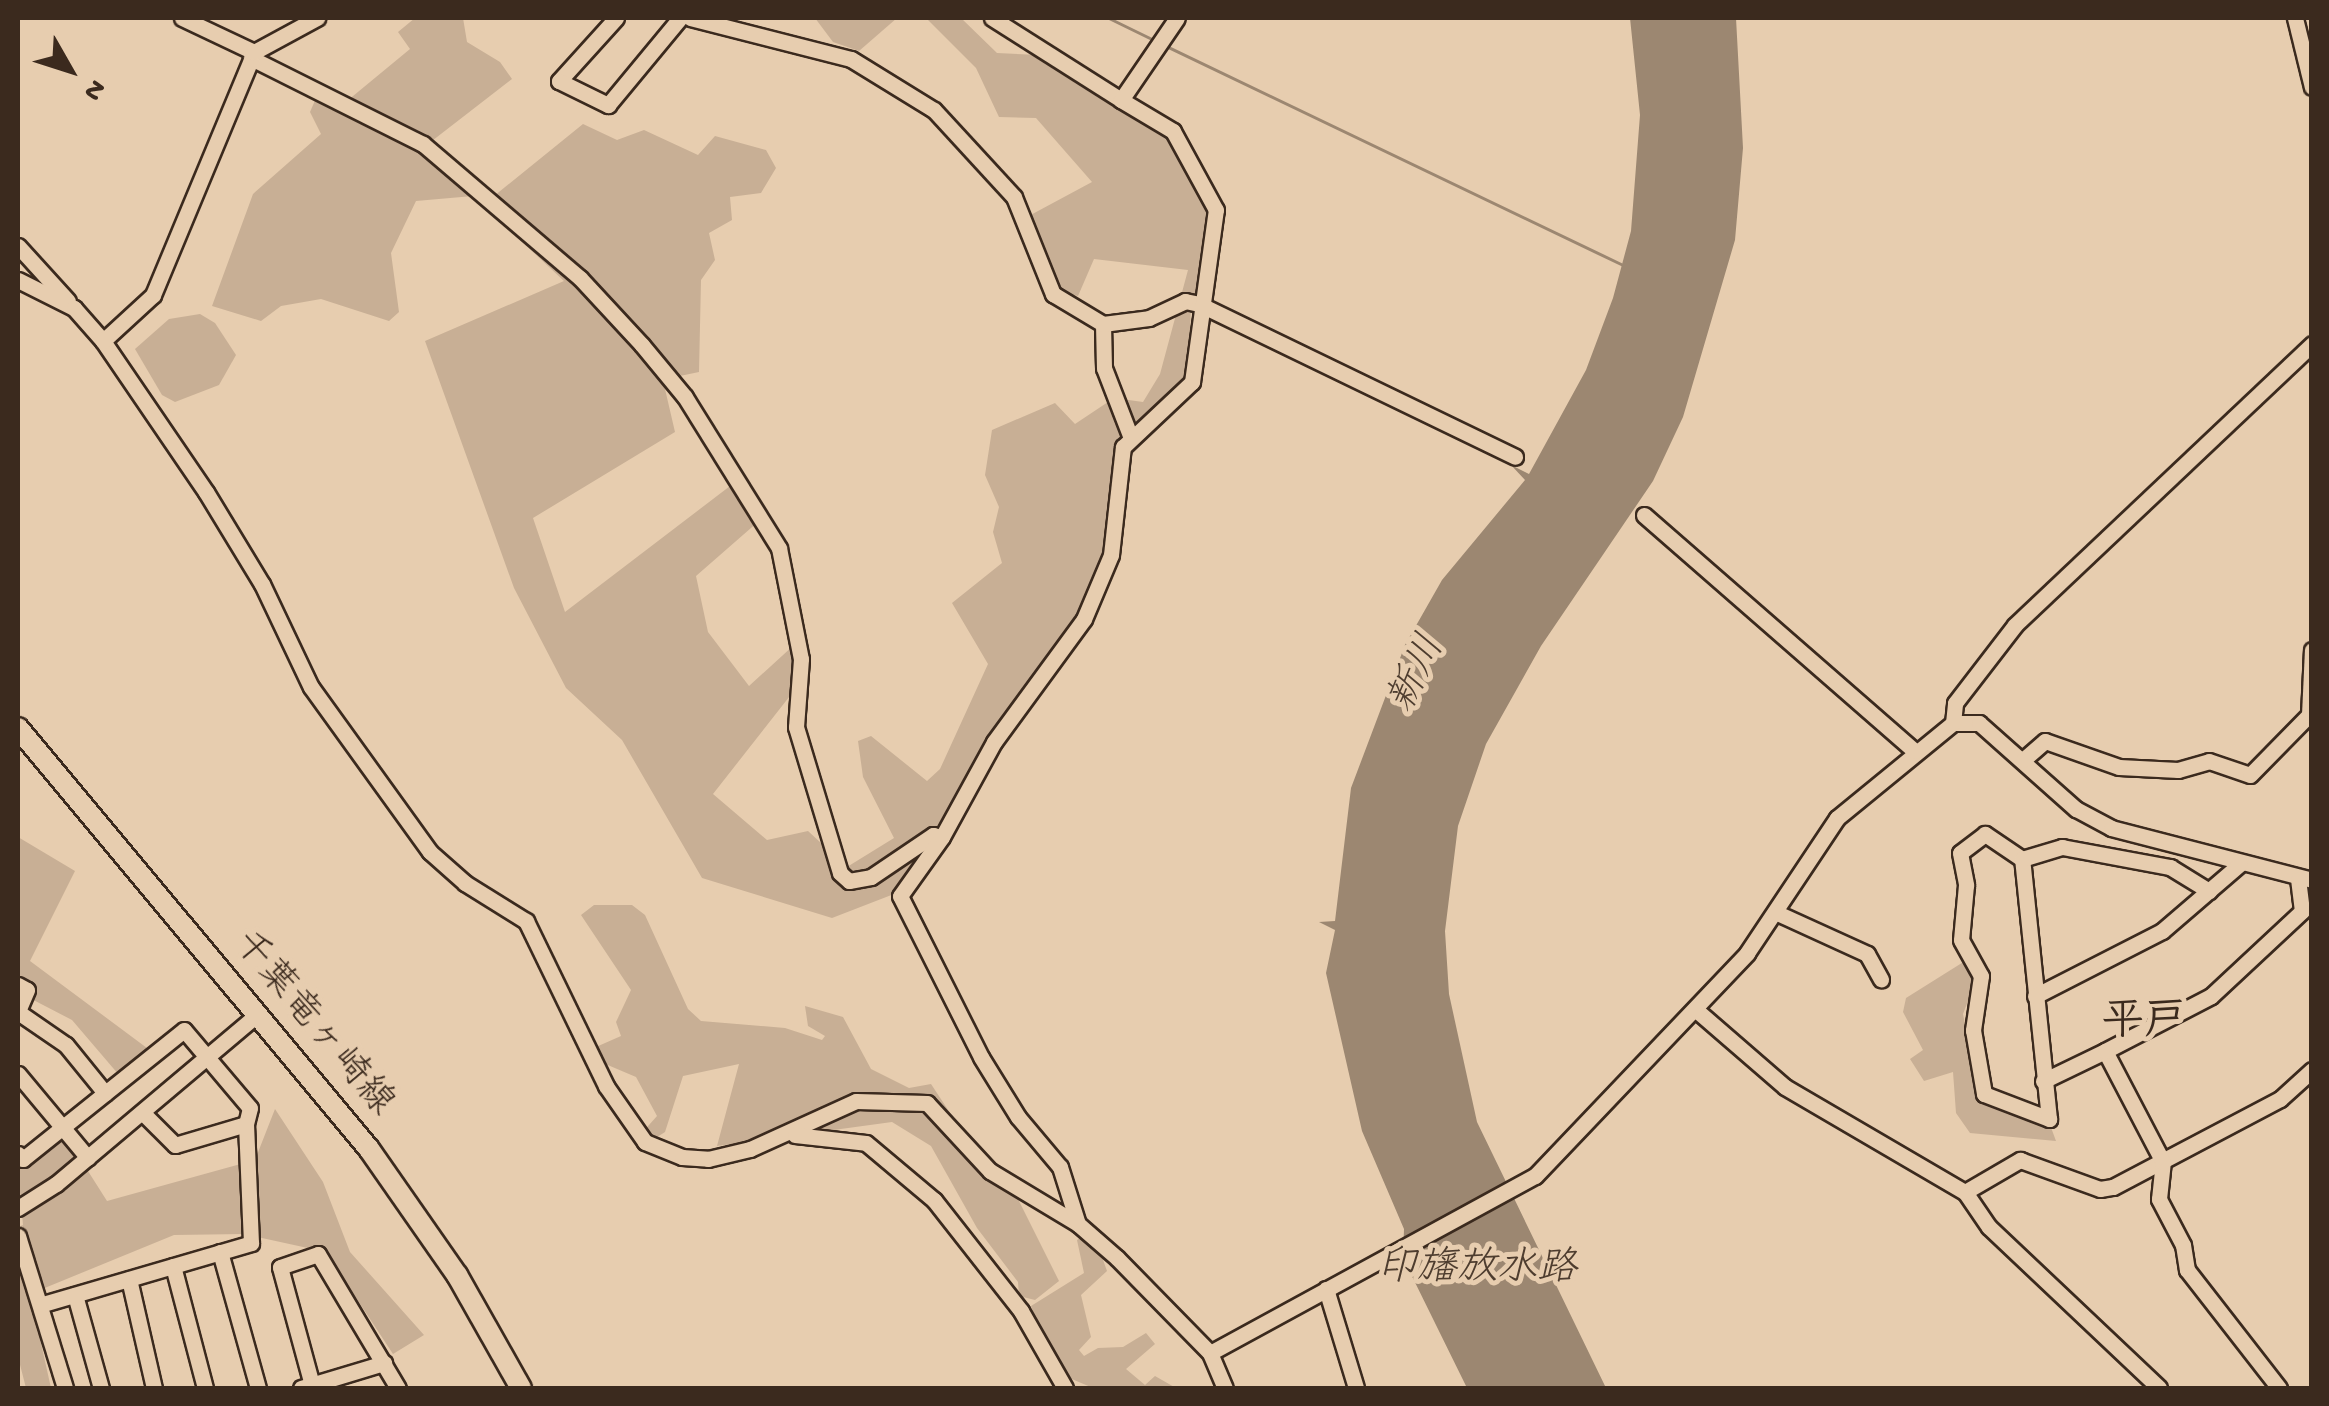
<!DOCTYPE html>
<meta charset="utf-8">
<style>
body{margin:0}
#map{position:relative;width:2329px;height:1406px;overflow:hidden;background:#e7cdaf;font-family:"Gochi Hand","Klee One",sans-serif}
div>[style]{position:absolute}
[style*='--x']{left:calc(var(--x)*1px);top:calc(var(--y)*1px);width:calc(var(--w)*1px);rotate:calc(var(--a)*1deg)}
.green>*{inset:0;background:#c8af95}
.water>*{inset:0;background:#9c8771}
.stream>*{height:2.5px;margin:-1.25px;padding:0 1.25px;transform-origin:1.25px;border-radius:1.25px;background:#9c8771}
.roads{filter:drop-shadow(2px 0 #3b2a1e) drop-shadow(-2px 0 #3b2a1e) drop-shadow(0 2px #3b2a1e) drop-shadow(0 -2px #3b2a1e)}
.minor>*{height:15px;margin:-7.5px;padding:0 7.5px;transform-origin:7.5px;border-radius:7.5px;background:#e7cdaf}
.major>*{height:20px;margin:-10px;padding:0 10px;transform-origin:10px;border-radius:10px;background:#e7cdaf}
span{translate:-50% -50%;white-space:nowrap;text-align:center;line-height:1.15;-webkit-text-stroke:10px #e7cdaf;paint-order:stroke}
.street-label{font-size:38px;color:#3b2a1e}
.water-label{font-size:40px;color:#4e3d2f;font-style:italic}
.quarter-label{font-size:42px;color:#3b2a1e;font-weight:700}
.frame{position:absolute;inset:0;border:20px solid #3b2a1e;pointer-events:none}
.north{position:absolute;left:20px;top:20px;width:100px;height:100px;-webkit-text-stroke:8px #e7cdaf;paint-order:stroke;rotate:129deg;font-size:28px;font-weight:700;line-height:40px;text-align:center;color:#3b2a1e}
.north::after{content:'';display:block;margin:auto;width:35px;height:45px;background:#3b2a1e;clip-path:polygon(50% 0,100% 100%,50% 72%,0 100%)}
</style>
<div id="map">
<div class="green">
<i style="clip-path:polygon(415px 18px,463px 18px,467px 42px,500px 62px,512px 79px,428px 144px,494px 196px,583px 124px,617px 140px,644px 130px,698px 155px,715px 136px,766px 150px,776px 168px,761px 193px,730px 197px,732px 220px,709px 233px,715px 260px,701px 280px,699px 372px,675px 377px,665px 389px,675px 432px,533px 518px,565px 612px,734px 483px,759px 521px,696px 576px,708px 632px,749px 686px,794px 645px,793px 692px,713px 794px,767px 840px,808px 831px,847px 867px,894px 838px,863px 777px,858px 741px,871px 736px,927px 781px,940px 769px,988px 664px,952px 603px,1002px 563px,993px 532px,999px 507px,985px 475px,992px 430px,1055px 403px,1075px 424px,1114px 398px,1143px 402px,1160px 374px,1188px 270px,1094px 259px,1078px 296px,1054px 289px,1025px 218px,1092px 182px,1036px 118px,999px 117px,976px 68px,926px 18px,961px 18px,997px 53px,1039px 55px,1168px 134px,1209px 209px,1204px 278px,1191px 307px,1188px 376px,1117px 447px,1103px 560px,1071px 630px,1026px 685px,894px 894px,832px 918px,702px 878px,622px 740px,566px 688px,514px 588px,425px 341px,564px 281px,473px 196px,416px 201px,391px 253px,399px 312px,389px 321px,321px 299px,281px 306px,261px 321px,212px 306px,253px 194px,321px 134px,310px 112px,317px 96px,347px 101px,410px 49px,398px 32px)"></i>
<i style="clip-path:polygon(815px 18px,897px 18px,859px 51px,833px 42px)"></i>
<i style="clip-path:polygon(200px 314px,215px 323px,236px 355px,219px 385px,175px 402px,162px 395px,135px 349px,169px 319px)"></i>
<i style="clip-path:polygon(18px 837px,75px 871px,30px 961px,155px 1054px,67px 1138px,107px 1201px,255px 1160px,275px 1109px,323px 1182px,350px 1252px,424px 1335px,393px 1354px,326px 1252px,244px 1234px,174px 1235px,30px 1294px,51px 1388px,26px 1388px,18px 1357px,18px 1227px,23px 1225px,18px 1170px,119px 1075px,72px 1020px,18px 992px)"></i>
<i style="clip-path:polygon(594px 905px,632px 905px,645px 915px,688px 1009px,701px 1021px,785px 1028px,822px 1040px,825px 1036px,808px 1026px,805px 1006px,843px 1017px,871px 1069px,909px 1088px,931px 1084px,958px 1125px,949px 1137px,972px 1164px,1017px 1197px,1059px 1281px,1035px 1300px,1019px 1296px,1018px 1282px,977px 1228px,931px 1146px,892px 1122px,717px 1146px,739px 1064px,683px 1076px,665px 1132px,651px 1141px,641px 1134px,657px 1116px,636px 1077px,603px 1063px,596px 1047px,621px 1036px,616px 1022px,631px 990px,581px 915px)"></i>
<i style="clip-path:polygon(1965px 961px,1976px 980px,1963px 1014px,1979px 1094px,2049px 1122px,2056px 1141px,1970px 1133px,1956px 1113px,1953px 1072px,1924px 1081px,1910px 1059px,1923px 1050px,1903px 1012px,1906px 998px)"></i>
<i style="clip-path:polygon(1084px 1235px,1098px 1246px,1107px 1271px,1081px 1295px,1091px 1337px,1079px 1350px,1084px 1356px,1098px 1348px,1123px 1347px,1146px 1333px,1155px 1344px,1126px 1369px,1145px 1385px,1155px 1376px,1176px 1388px,1093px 1388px,1067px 1377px,1044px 1340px,1031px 1306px,1084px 1273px,1077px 1240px)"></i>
</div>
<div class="water">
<i style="clip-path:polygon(1630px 18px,1736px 18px,1743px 148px,1735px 240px,1683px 417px,1653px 481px,1541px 646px,1486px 744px,1458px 826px,1445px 931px,1449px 994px,1477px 1122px,1606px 1388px,1467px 1388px,1403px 1258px,1404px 1229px,1362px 1131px,1326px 973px,1335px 930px,1319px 922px,1335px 921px,1351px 788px,1405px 645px,1442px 580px,1525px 480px,1511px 465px,1529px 474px,1586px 370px,1613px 298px,1631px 231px,1640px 115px)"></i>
</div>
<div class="stream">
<i style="--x:1109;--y:18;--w:48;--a:26"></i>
<i style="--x:1164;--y:45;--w:507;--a:25.6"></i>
</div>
<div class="roads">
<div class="minor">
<i style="--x:182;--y:18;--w:80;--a:25.3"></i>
<i style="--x:616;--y:18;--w:85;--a:132.1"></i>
<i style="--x:559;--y:81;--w:55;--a:26.1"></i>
<i style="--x:608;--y:105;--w:113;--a:-50.4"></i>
<i style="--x:690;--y:18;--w:166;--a:14.3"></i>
<i style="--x:851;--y:59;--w:97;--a:31.6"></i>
<i style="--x:934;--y:110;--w:118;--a:47.4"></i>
<i style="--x:1014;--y:197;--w:105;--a:68.1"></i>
<i style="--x:1053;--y:294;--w:58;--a:31"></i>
<i style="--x:1103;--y:324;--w:44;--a:88.7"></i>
<i style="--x:1104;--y:368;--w:75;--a:68.9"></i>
<i style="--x:992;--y:18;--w:153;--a:32.4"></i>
<i style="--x:2295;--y:18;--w:71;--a:76.2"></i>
<i style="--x:251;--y:58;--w:192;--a:26.6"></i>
<i style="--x:423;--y:144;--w:206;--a:40.5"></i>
<i style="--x:580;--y:278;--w:91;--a:47.2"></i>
<i style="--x:642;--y:345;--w:67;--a:50.4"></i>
<i style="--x:685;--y:397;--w:178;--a:58.1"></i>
<i style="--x:779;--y:548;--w:113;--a:78.8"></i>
<i style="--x:801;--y:659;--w:68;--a:94.2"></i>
<i style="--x:796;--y:727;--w:152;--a:73.2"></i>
<i style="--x:840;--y:873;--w:12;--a:42"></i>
<i style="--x:849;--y:881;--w:22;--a:-10"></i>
<i style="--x:871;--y:877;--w:75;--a:-34.1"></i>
<i style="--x:933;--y:835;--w:9;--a:13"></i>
<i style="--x:18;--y:246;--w:74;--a:47.7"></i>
<i style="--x:18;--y:280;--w:63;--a:26.6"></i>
<i style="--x:74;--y:308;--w:44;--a:48.7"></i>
<i style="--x:103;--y:341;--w:183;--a:55.7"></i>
<i style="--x:206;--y:492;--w:108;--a:58.7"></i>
<i style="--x:262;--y:584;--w:114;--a:64.6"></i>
<i style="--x:311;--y:687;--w:203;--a:54.2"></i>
<i style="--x:430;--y:852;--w:47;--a:41.5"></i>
<i style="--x:465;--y:883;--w:72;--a:31.9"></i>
<i style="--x:526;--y:921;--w:183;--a:64.1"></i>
<i style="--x:606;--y:1086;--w:68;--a:55.1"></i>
<i style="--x:645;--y:1142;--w:40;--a:22"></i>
<i style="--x:682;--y:1157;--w:26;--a:4"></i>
<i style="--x:708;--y:1159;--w:43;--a:-13.4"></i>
<i style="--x:750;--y:1149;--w:116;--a:-24.4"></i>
<i style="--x:856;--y:1101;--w:71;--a:1.6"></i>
<i style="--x:927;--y:1103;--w:93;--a:47.2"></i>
<i style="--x:990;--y:1171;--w:103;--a:31.1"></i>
<i style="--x:1078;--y:1224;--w:52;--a:41.1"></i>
<i style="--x:1117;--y:1258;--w:133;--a:45.6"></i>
<i style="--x:1210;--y:1353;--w:370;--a:-28.6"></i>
<i style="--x:1535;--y:1176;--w:308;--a:-46.4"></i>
<i style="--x:1747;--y:953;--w:162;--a:-56.3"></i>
<i style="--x:1837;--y:818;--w:150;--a:-39.3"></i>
<i style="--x:1953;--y:723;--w:26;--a:0"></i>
<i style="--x:1979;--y:723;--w:130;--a:41.6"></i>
<i style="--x:2076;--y:809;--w:40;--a:28"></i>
<i style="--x:2111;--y:828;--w:208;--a:14.5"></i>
<i style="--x:1103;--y:324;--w:46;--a:-7.4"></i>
<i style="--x:1149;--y:318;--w:40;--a:-25"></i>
<i style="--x:1185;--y:301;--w:14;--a:12"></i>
<i style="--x:1199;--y:304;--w:351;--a:25.8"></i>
<i style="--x:103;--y:341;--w:68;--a:-42.6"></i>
<i style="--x:153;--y:295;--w:263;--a:-67.4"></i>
<i style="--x:254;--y:52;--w:72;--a:-28.4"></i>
<i style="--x:1644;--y:515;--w:359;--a:41.1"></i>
<i style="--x:1953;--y:723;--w:20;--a:-84"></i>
<i style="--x:1955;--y:703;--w:98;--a:-52.4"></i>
<i style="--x:2015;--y:625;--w:409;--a:-43.4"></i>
<i style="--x:2023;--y:760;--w:29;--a:-41"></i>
<i style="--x:2045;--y:741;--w:78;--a:19.4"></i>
<i style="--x:2119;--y:767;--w:59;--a:2.9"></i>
<i style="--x:2178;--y:770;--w:32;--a:-16"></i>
<i style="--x:2209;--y:761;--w:43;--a:18.9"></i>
<i style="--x:2250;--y:775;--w:84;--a:-45.5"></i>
<i style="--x:2309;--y:715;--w:65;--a:-87.4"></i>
<i style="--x:2022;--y:859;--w:45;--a:-146"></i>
<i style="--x:1985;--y:834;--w:31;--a:143"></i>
<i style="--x:1960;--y:853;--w:33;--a:79"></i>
<i style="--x:1966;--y:885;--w:55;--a:95.2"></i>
<i style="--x:1961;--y:940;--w:41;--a:60.9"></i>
<i style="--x:1981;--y:976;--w:55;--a:98.4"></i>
<i style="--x:1973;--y:1030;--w:65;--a:80.2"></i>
<i style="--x:1984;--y:1094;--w:70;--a:21"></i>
<i style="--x:2049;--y:1119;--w:261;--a:-95.9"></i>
<i style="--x:2022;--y:859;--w:42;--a:-16.7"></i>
<i style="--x:2062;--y:847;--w:110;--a:10.5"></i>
<i style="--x:2170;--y:867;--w:46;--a:31.6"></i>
<i style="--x:1775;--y:912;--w:101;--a:24.5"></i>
<i style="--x:1867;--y:954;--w:29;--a:61"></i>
<i style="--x:18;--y:985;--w:10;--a:29"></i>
<i style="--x:27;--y:990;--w:23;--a:113"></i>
<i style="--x:2035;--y:996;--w:143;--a:-27.1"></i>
<i style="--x:2162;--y:931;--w:103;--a:-40.7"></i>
<i style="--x:1695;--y:1009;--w:119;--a:40.9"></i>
<i style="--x:1785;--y:1087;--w:208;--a:30.3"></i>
<i style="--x:1965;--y:1192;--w:42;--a:55.6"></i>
<i style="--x:1989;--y:1227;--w:234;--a:43.4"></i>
<i style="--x:18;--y:1012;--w:58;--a:34.5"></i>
<i style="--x:66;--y:1045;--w:62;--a:50.9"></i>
<i style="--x:18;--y:1074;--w:109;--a:50.2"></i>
<i style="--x:2043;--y:1081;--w:69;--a:-25.8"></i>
<i style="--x:795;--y:1135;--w:71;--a:6.4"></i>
<i style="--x:866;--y:1143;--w:89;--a:40"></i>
<i style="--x:934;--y:1200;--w:141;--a:51.9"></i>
<i style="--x:1021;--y:1311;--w:89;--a:60.3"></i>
<i style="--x:18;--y:1154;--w:7;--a:45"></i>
<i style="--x:23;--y:1159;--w:206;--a:-38.7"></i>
<i style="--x:184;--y:1030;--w:102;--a:49.8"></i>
<i style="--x:250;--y:1108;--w:16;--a:104"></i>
<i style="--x:246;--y:1124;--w:74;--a:163.5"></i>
<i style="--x:175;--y:1145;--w:45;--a:-135"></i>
<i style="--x:1965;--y:1192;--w:64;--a:-30.2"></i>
<i style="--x:2020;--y:1160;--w:85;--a:19.9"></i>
<i style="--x:2100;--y:1189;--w:13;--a:-9"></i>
<i style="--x:2113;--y:1187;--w:189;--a:-27.8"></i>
<i style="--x:2280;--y:1099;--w:43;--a:-42.2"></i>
<i style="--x:18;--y:1208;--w:45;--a:-32.3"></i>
<i style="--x:56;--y:1184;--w:263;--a:-40.1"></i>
<i style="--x:1078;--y:1224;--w:60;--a:-107.5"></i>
<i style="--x:1060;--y:1167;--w:65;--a:-130"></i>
<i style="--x:1018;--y:1117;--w:70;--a:-121.7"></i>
<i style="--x:981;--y:1057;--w:180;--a:-116.7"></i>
<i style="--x:900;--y:896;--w:72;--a:-54.6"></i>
<i style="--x:942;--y:837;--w:108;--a:-61.3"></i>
<i style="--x:994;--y:742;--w:152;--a:-53.8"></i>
<i style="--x:1084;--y:619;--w:69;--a:-67.1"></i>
<i style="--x:1111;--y:555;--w:109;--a:-83.7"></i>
<i style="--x:1123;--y:447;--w:95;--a:-43.3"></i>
<i style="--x:1192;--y:382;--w:174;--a:-82.1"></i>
<i style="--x:1216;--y:210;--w:90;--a:-118.6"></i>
<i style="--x:1173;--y:131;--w:61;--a:-149.2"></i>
<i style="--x:1121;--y:100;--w:99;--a:-55.7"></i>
<i style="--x:18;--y:1236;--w:159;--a:72.8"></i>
<i style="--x:220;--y:1252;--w:141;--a:74.4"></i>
<i style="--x:173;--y:1266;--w:126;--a:75.3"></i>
<i style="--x:129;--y:1279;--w:112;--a:77.1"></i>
<i style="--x:1326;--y:1289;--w:103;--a:73.1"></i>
<i style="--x:75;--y:1295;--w:97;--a:74.4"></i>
<i style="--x:43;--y:1304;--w:217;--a:-16.3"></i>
<i style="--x:251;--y:1243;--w:119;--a:-92.4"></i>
<i style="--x:1210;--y:1353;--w:38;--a:67"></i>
<i style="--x:312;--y:1385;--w:122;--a:-105.2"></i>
<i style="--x:280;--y:1267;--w:40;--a:-18.9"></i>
<i style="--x:318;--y:1254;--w:156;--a:59.2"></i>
<i style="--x:301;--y:1388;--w:87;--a:-16.8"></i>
<i style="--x:2279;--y:1388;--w:150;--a:-127.9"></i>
<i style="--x:2187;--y:1270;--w:25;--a:-99"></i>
<i style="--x:2183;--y:1245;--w:52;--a:-117.6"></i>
<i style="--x:2159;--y:1199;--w:37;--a:-84"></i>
<i style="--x:2163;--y:1162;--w:125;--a:-117.6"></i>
<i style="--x:2105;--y:1051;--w:119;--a:-27.4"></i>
<i style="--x:2211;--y:996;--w:125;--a:-43"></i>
<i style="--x:2302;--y:911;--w:32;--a:-97"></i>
</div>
<div class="major">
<i style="--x:18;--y:728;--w:548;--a:50.18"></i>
<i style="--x:369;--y:1149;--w:154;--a:55.1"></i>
<i style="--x:457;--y:1275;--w:130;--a:60.5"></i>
</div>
</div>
<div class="street-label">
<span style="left:311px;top:1025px;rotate:50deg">千葉竜ヶ崎線</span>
</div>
<div class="water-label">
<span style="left:1419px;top:675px;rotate:-64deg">新川</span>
<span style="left:1477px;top:1271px">印旛放水路</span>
</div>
<div class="quarter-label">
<span style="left:2144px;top:1025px">平戸</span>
</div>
<div class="frame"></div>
<div class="north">N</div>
</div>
